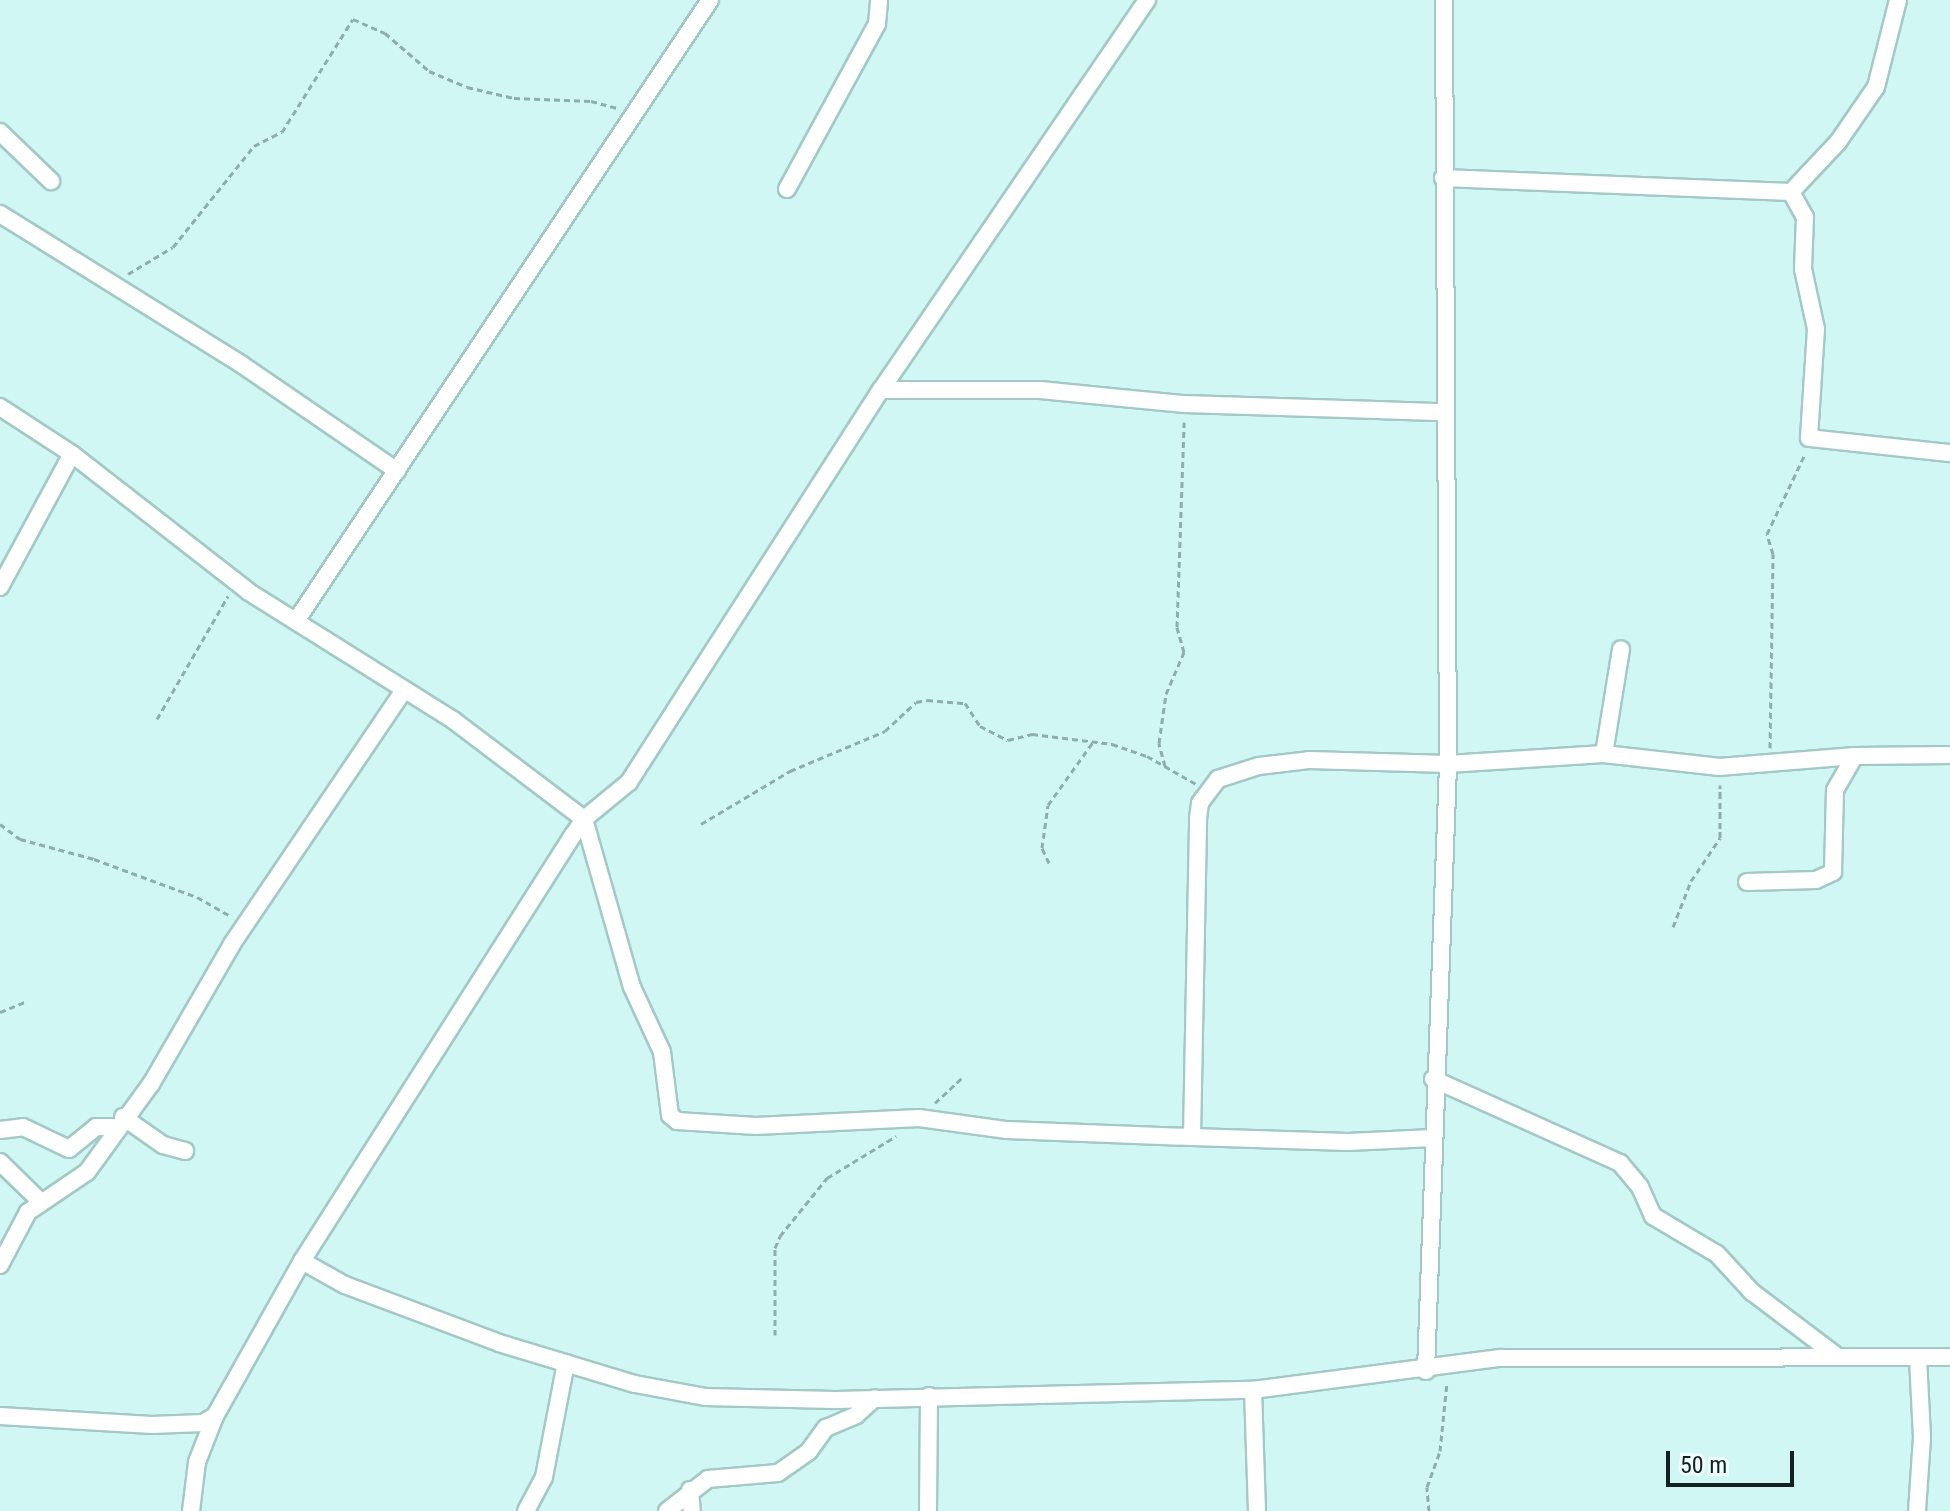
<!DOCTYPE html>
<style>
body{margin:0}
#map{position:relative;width:1950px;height:1511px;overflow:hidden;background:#d0f7f4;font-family:"Roboto Condensed",sans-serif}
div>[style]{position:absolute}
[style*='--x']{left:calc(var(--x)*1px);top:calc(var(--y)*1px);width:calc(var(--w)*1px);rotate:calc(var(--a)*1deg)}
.path>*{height:3px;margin-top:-1.5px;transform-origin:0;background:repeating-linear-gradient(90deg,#8fadab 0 6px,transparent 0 10px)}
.roads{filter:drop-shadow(2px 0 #a3c9c6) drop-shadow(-2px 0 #a3c9c6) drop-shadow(0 2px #a3c9c6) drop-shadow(0 -2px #a3c9c6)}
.street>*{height:16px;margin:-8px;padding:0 8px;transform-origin:8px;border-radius:8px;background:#fff}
span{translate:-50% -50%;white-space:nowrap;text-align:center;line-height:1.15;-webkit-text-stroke:7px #effffe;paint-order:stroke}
.scale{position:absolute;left:1666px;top:1451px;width:128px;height:36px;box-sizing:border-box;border:4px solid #132221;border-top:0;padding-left:10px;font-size:24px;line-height:28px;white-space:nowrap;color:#132221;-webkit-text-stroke:6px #effffe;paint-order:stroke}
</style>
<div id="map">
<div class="path">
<i style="--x:128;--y:274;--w:52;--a:-31"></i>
<i style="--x:173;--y:247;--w:129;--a:-51.3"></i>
<i style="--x:254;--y:146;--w:31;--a:-27"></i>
<i style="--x:282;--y:132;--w:133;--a:-57.9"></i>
<i style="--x:353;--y:19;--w:35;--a:24"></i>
<i style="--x:385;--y:33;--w:58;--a:40.8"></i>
<i style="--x:429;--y:71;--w:41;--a:22.8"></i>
<i style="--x:467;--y:87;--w:48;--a:13.2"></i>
<i style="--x:514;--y:98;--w:77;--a:2.2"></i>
<i style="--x:591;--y:101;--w:28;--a:15"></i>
<i style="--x:157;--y:719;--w:142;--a:-60"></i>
<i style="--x:1770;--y:748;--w:194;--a:-89.1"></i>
<i style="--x:1773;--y:554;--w:21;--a:-107"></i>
<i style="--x:1767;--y:534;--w:89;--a:-64.6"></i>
<i style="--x:1165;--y:766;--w:24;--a:-105"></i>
<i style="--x:1159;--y:743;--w:49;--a:-81.9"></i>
<i style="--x:1166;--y:694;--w:46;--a:-66.8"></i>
<i style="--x:1184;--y:652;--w:26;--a:-106"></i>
<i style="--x:1177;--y:627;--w:205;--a:-88"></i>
<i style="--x:0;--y:824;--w:25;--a:37"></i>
<i style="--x:20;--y:839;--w:77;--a:15.1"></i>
<i style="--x:94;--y:859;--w:110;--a:20.3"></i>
<i style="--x:197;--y:897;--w:40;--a:29.7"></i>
<i style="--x:701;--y:824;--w:104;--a:-30.8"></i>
<i style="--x:790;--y:771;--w:103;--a:-22.8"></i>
<i style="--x:885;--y:731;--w:42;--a:-43.1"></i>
<i style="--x:916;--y:702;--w:11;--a:-10"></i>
<i style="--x:927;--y:700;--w:38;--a:5"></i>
<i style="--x:965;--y:703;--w:27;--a:57"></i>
<i style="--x:980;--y:726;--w:31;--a:27"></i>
<i style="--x:1008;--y:740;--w:25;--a:-14"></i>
<i style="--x:1032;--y:734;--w:81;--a:7.1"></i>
<i style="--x:1112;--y:744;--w:37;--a:19"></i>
<i style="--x:1147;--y:756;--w:56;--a:29.7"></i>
<i style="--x:1049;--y:863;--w:17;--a:-115"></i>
<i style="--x:1042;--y:848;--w:43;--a:-82.1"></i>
<i style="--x:1048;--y:805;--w:77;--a:-54.5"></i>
<i style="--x:1673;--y:927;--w:49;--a:-68.6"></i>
<i style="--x:1691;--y:881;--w:52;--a:-56"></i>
<i style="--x:1720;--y:838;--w:53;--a:-90"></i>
<i style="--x:0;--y:1012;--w:27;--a:-22"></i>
<i style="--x:935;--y:1103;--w:37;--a:-43"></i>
<i style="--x:775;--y:1335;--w:87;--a:-90"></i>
<i style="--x:775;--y:1248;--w:13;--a:-67"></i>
<i style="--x:780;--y:1236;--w:75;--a:-51"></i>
<i style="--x:827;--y:1178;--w:81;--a:-31.3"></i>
<i style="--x:1429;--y:1511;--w:24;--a:-95"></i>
<i style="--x:1427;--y:1487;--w:38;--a:-70"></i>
<i style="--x:1440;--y:1451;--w:69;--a:-84.2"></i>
</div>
<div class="roads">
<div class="street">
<i style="--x:0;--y:132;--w:71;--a:43.9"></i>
<i style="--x:1443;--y:178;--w:348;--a:2.3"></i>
<i style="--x:1791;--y:192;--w:29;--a:61"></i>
<i style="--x:1805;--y:217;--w:52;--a:92.2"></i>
<i style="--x:1803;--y:269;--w:61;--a:77.8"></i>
<i style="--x:1816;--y:329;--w:109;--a:93.7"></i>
<i style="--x:1809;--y:438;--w:142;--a:6.1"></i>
<i style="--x:787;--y:189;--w:188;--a:-61.4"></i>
<i style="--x:877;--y:24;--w:24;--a:-85"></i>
<i style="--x:1791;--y:192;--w:69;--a:-46.8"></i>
<i style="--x:1838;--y:142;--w:67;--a:-55.4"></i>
<i style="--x:1876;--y:87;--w:90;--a:-75.8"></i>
<i style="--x:0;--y:214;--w:284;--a:31.9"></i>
<i style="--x:241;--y:364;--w:189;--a:34.4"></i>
<i style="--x:881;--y:390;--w:159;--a:0"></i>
<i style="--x:1040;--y:390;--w:145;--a:5.6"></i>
<i style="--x:1184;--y:404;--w:259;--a:1.8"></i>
<i style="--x:0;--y:407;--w:86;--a:33.1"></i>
<i style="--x:72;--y:454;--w:224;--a:37.9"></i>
<i style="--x:249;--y:592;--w:241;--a:32.1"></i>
<i style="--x:453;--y:720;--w:164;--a:37.1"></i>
<i style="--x:584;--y:819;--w:175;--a:74.1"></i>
<i style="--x:632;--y:987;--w:72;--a:65.2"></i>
<i style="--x:662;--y:1052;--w:64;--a:82.8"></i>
<i style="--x:670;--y:1115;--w:9;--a:41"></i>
<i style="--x:677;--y:1121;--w:79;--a:3.6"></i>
<i style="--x:756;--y:1126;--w:163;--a:-2.8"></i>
<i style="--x:919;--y:1118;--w:89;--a:7.8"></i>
<i style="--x:1007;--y:1130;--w:185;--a:2.2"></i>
<i style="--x:1192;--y:1137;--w:156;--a:1.8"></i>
<i style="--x:1348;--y:1142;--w:85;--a:-2.7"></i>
<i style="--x:0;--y:587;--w:151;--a:-61.6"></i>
<i style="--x:296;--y:621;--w:746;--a:-56.31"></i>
<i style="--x:1604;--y:754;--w:106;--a:-80.8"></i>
<i style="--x:1747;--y:882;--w:69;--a:-1.7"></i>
<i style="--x:1816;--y:880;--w:19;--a:-25"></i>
<i style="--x:1833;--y:872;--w:82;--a:-88.6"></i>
<i style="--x:1835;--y:790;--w:39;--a:-60"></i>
<i style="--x:1433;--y:1079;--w:205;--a:24.2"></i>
<i style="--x:1620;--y:1163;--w:31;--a:50"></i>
<i style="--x:1640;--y:1187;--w:32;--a:66"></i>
<i style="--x:1653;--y:1216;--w:74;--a:30.7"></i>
<i style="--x:1717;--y:1254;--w:52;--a:47.4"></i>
<i style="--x:1752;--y:1292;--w:103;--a:37.1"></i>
<i style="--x:123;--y:1117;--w:49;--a:35"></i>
<i style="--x:163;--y:1145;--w:23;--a:15"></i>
<i style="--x:0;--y:1130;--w:23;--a:-7"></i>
<i style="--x:23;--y:1127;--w:51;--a:25.6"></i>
<i style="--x:69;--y:1149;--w:35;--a:-39"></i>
<i style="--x:96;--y:1127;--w:21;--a:0"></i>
<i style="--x:1192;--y:1137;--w:318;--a:-88.9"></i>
<i style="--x:1198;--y:819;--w:16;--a:-83"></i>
<i style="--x:1200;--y:803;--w:30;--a:-53"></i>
<i style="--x:1218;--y:779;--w:43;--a:-17.6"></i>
<i style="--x:1259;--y:766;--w:50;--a:-6.8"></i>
<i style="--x:1309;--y:760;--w:139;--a:1.6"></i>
<i style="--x:1448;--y:764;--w:156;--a:-3.7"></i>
<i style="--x:1604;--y:754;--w:116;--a:6.4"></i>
<i style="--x:1719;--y:767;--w:136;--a:-4.6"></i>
<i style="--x:1855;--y:756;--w:95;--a:-0.6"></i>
<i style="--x:0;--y:1162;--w:56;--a:44.3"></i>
<i style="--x:302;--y:1261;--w:49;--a:29.2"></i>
<i style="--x:345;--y:1285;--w:165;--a:20.6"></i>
<i style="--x:499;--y:1343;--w:142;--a:16.8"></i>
<i style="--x:635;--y:1384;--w:71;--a:10.5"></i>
<i style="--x:705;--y:1397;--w:129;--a:1.3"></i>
<i style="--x:834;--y:1400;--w:419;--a:-1.4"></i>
<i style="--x:1253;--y:1390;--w:249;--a:-7.4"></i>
<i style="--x:1500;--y:1358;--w:450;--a:-0.1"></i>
<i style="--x:0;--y:1265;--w:60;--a:-62.2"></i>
<i style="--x:28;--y:1212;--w:71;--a:-34.1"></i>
<i style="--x:87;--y:1172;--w:109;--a:-54"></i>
<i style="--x:151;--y:1084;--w:162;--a:-59.9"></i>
<i style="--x:232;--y:944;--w:307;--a:-55.9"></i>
<i style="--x:1426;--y:1371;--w:607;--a:-87.92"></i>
<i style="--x:1448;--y:764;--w:764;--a:-90.3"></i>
<i style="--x:1253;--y:1390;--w:121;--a:88.1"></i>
<i style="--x:0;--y:1416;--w:152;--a:3.4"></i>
<i style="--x:152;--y:1425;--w:51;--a:-2.2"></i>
<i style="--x:203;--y:1423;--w:14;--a:-30"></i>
<i style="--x:215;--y:1416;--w:178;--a:-60.7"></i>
<i style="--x:302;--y:1261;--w:505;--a:-57.54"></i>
<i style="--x:573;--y:835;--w:19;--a:-55"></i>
<i style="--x:584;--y:819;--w:58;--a:-39.4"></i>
<i style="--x:629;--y:782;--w:466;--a:-57.3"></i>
<i style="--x:881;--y:390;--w:472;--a:-55.7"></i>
<i style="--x:690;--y:1490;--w:21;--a:85"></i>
<i style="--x:191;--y:1511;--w:49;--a:-83"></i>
<i style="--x:197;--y:1462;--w:49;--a:-68.6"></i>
<i style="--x:526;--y:1511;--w:38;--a:-62"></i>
<i style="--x:544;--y:1477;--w:116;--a:-79.1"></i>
<i style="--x:667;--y:1511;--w:52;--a:-38"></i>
<i style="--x:708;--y:1479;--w:70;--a:-4.9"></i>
<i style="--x:778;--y:1473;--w:38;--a:-35"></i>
<i style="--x:809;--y:1451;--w:29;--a:-54"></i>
<i style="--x:826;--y:1428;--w:33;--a:-23"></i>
<i style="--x:856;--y:1415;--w:25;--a:-42"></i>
<i style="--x:928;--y:1511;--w:115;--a:-89.5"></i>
<i style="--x:1917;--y:1511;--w:74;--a:-86.1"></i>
<i style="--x:1922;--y:1437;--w:78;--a:-92.9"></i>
</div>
</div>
<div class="scale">50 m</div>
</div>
